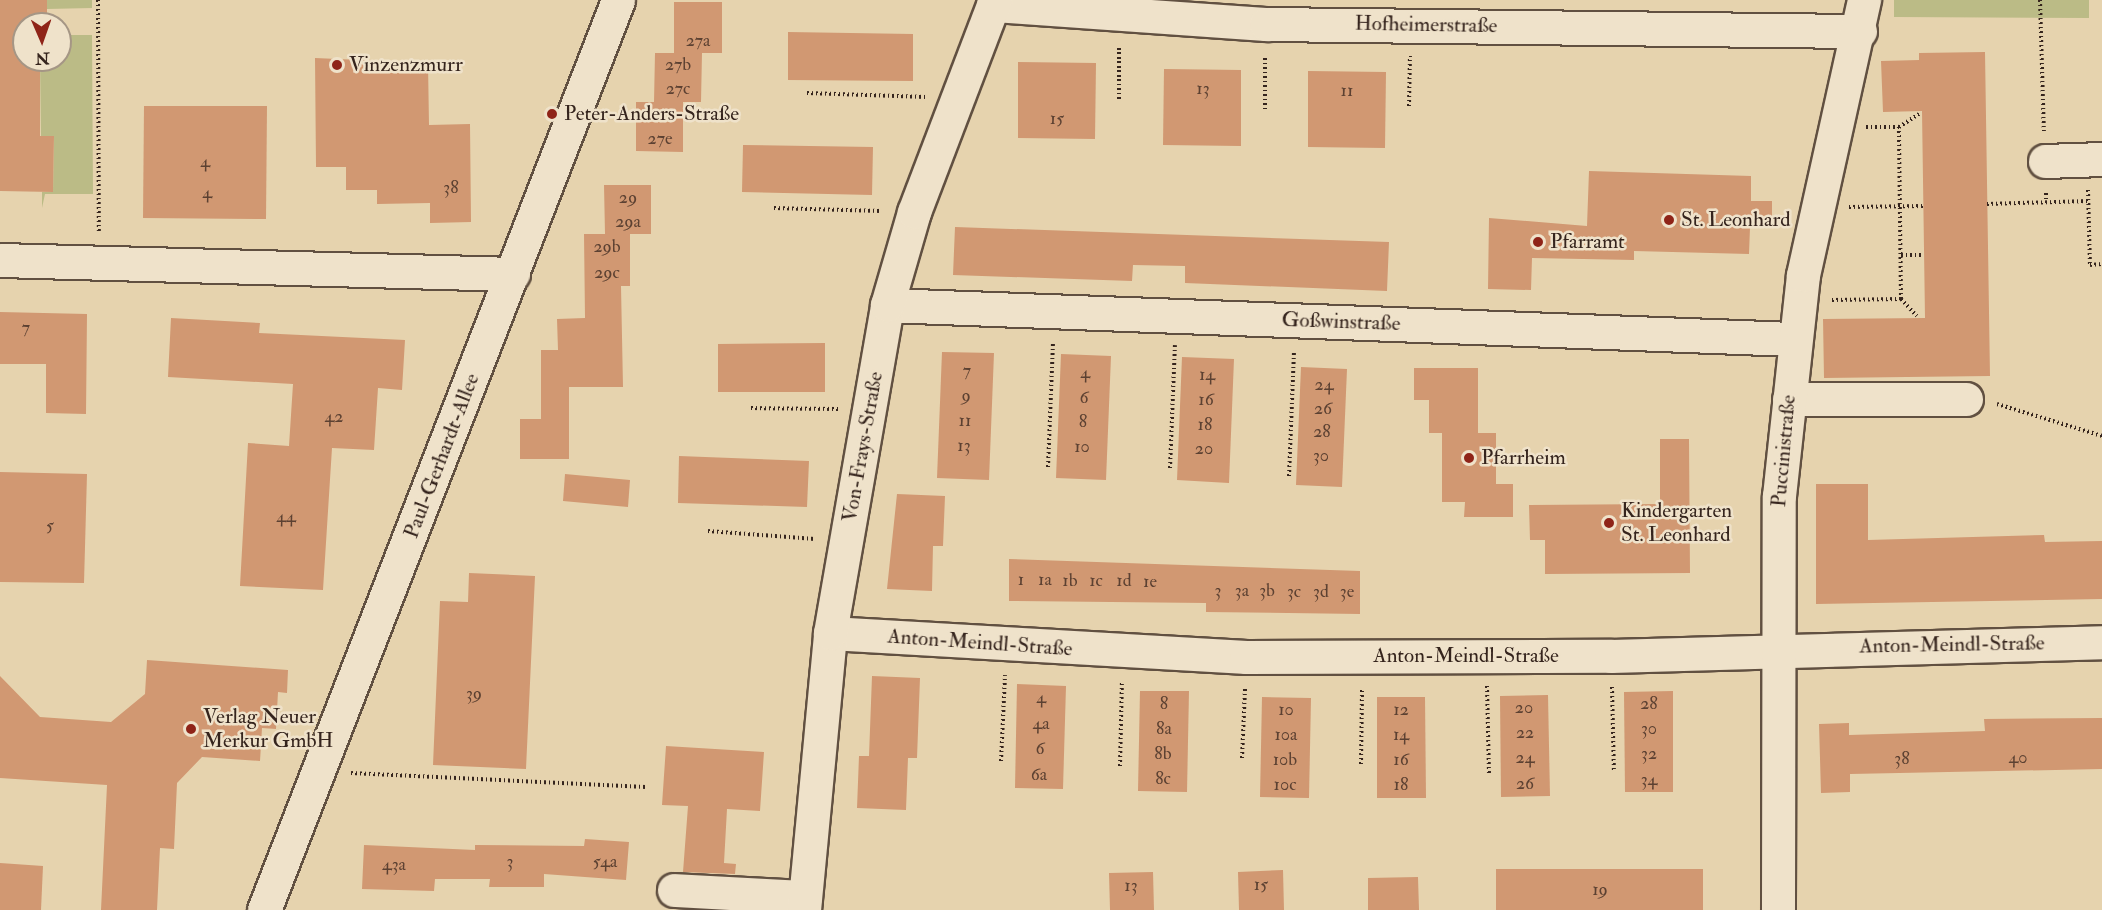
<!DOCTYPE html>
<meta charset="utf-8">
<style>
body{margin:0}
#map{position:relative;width:2102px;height:910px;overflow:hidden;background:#e6d3ae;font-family:"IM FELL Double Pica",serif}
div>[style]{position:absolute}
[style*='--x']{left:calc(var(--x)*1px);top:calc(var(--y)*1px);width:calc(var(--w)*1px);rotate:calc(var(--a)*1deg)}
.green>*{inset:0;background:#bbbb86}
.building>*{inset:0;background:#d19872}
.path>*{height:4px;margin-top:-2px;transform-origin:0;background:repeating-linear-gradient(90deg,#35241d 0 1.5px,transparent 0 4.5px)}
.roads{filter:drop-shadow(2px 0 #615041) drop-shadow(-2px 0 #615041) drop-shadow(0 2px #615041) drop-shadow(0 -2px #615041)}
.minor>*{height:33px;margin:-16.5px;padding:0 16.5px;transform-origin:16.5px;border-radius:16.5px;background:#efe2ca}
.dots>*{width:16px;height:16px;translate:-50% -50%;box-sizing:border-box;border:3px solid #efe2ca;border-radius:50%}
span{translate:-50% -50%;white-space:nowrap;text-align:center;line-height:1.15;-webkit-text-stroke:5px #efe2ca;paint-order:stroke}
.number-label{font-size:18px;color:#5c4132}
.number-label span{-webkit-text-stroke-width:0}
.street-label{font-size:21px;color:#35241d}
.poi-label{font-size:21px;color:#35241d}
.left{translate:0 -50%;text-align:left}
.north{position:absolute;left:12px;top:12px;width:60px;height:60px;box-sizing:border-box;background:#efe2ca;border:2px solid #a59685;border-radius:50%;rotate:178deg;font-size:16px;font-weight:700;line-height:24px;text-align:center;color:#35241d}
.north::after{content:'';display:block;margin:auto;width:21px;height:27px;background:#8f2418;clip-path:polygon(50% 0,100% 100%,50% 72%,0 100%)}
</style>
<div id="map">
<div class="green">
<i style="clip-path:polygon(47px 0,92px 0,92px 8px,47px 9px)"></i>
<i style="clip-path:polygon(1894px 0,2089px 0,2089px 18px,1894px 17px)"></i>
<i style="clip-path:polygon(60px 35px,92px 35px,93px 194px,45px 194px,42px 208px,42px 192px,53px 192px,54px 137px,41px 136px,40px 60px,60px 60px)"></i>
</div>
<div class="building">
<i style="clip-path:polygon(0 0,47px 0,47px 24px,24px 24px,24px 60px,40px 60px,40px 136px,54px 136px,53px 192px,0 191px)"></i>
<i style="clip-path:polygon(674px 2px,722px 2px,722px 53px,702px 53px,701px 102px,683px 102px,683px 152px,636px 151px,636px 102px,654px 102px,655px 53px,674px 53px)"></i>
<i style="clip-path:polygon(788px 32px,913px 34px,913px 81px,788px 80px)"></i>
<i style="clip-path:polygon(1985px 52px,1990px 376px,1824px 378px,1823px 319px,1925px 318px,1922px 111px,1883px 112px,1881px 61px,1919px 60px,1919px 53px)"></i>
<i style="clip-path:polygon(315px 58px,428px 63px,429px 125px,470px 124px,471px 222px,430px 223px,430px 203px,377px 204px,377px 190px,346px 190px,346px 167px,316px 167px)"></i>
<i style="clip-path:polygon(1018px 62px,1096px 63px,1095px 139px,1018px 138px)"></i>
<i style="clip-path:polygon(1164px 69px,1241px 70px,1241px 146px,1163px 145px)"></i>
<i style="clip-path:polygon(1308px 71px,1386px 72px,1385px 148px,1308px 147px)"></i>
<i style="clip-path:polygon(144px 106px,267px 106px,266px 219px,143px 218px)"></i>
<i style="clip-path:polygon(743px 145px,873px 147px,872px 195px,742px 192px)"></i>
<i style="clip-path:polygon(1589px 171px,1751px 176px,1751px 201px,1772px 201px,1772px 228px,1750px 228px,1749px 254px,1634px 251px,1634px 260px,1532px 258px,1531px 290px,1488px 289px,1489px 218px,1587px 226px)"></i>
<i style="clip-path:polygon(604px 185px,651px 185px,651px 234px,630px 234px,630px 286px,621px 286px,623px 387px,569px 387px,569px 459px,520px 459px,520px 419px,541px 419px,541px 350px,558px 350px,557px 319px,585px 318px,584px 234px,605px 234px)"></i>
<i style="clip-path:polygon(955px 227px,1389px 242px,1387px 291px,1185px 283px,1185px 266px,1133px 265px,1132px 281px,953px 275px)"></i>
<i style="clip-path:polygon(0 312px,87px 314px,86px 414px,46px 413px,46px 364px,0 364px)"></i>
<i style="clip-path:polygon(171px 318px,260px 323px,259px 333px,405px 340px,402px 390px,378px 388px,374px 450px,332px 448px,323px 590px,240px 586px,248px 443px,289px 446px,293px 384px,168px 377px)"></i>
<i style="clip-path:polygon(825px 343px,825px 392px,718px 392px,718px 344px)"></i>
<i style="clip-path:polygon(942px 352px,994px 353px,989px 480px,937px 478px)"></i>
<i style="clip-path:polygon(1061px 354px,1111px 356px,1106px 480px,1056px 478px)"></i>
<i style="clip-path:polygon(1182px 357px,1234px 359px,1229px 483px,1177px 480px)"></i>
<i style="clip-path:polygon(1301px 367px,1347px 369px,1342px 487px,1296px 485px)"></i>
<i style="clip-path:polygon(1414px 368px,1478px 368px,1478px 433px,1496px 433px,1496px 484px,1513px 484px,1513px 517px,1464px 517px,1465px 502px,1442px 502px,1442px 433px,1429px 433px,1429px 400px,1414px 400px)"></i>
<i style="clip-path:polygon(1660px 439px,1689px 439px,1690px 573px,1545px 574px,1545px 540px,1530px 540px,1529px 505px,1660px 504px)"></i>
<i style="clip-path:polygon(679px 456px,809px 461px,807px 507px,678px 503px)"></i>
<i style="clip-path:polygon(0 472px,87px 474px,84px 583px,0 582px)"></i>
<i style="clip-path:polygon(565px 474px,630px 480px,628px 507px,563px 501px)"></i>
<i style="clip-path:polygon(1816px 484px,1868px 484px,1868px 540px,2044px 535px,2045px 542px,2102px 541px,2102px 599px,1816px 604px)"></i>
<i style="clip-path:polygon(897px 494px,945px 496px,943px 546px,933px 546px,932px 591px,887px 589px)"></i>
<i style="clip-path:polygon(1009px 559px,1360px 571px,1360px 614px,1206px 612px,1206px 603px,1009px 601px)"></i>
<i style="clip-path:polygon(469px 573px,535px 576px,526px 769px,433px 765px,440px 601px,468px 602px)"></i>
<i style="clip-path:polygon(147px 660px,288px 670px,287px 693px,278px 692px,276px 729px,262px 728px,260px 761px,202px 757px,177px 783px,174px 849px,160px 848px,157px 910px,101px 910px,107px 785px,0 778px,0 676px,40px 717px,111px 722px,145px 694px)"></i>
<i style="clip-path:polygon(872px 676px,920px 678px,917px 758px,908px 758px,906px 810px,857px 808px,859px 756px,869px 756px)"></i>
<i style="clip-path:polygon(1017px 684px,1066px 686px,1063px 789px,1015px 788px)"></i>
<i style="clip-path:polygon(1140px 691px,1189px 691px,1187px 792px,1138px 791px)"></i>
<i style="clip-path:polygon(1673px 691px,1673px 792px,1625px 792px,1624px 692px)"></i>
<i style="clip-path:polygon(1548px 695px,1550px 796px,1501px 797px,1500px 696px)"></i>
<i style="clip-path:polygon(1262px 697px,1311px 698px,1309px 798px,1260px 797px)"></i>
<i style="clip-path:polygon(1377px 697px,1425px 697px,1426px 798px,1377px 798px)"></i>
<i style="clip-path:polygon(2102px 718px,2102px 769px,1850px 774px,1850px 792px,1821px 793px,1819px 724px,1849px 723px,1849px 735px,1985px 731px,1984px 719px)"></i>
<i style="clip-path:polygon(666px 746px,764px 752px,760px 811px,727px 809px,724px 863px,736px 864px,735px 874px,683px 872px,688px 806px,662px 805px)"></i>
<i style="clip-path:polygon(585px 839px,629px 842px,626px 880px,544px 874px,544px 887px,489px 887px,490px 879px,435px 879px,434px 891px,362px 889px,364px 845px,475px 850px,475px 845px,584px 846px)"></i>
<i style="clip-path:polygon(0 863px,43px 866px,41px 910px,0 910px)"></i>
<i style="clip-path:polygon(1496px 869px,1703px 869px,1703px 910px,1496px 910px)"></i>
<i style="clip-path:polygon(1283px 870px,1284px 910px,1239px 910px,1238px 872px)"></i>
<i style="clip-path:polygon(1153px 872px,1154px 910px,1110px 910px,1109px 873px)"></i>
<i style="clip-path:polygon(1418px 877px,1419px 910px,1368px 910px,1368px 878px)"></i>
</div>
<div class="path">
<i style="--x:98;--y:0;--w:233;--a:89.8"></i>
<i style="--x:2040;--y:0;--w:131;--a:88.3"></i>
<i style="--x:807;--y:93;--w:119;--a:1.9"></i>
<i style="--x:1119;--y:99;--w:53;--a:-90"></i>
<i style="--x:1409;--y:106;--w:50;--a:-88.9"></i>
<i style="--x:1265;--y:109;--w:54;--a:-90"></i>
<i style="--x:1899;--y:127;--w:24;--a:-33"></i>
<i style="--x:2088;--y:190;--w:75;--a:88.5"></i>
<i style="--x:2090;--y:265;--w:12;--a:-5"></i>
<i style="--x:2046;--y:193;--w:9;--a:90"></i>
<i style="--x:1987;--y:204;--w:101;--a:-1.7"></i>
<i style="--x:1849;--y:207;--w:74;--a:-0.8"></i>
<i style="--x:774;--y:208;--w:107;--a:1.6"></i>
<i style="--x:1901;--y:255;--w:21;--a:0"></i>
<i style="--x:1901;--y:299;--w:23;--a:47"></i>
<i style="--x:1832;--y:300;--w:69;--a:-0.8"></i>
<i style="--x:1901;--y:299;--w:172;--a:-90.7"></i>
<i style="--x:1899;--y:127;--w:33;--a:180"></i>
<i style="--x:1997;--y:404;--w:110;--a:16.9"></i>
<i style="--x:751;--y:408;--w:87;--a:0.7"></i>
<i style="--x:1048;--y:467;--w:125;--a:-87.7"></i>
<i style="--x:1170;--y:468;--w:123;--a:-87.7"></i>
<i style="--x:1289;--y:476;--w:125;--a:-87.7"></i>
<i style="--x:708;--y:531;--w:107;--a:4.3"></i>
<i style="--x:1487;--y:686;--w:90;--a:88.7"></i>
<i style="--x:1612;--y:687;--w:85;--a:88.7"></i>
<i style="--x:1242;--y:758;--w:70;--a:-87.5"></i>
<i style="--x:1001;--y:761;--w:86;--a:-87.3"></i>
<i style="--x:1361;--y:764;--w:76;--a:-89.2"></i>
<i style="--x:1120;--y:766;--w:85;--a:-88.7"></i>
<i style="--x:351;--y:773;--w:295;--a:2.7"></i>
</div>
<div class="roads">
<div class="minor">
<i style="--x:993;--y:5;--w:274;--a:4"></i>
<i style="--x:1266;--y:24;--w:594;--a:0.68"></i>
<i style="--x:2045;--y:161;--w:57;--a:-2"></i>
<i style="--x:0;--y:260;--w:513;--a:1.56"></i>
<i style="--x:887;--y:305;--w:908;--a:2.15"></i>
<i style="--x:1789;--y:399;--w:177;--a:0"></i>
<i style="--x:830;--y:633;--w:417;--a:3.3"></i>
<i style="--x:1246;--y:657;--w:365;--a:-0.2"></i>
<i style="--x:1611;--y:656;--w:491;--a:-1.6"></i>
<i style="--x:674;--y:890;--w:131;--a:3.1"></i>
<i style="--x:264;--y:910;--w:976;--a:-68.74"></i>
<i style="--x:804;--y:910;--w:278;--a:-84.6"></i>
<i style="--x:830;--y:633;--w:333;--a:-80.1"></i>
<i style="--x:887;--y:305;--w:97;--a:-73.8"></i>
<i style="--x:914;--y:212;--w:227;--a:-69.1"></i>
<i style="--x:1778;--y:910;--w:414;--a:-89.9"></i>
<i style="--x:1779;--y:496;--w:222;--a:-83.8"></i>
<i style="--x:1803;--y:275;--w:282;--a:-77.5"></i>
</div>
</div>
<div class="dots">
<i style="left:337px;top:65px;background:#8f2418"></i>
<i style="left:552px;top:114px;background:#8f2418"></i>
<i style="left:1669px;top:220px;background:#8f2418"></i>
<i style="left:1538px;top:242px;background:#8f2418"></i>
<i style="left:1469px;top:458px;background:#8f2418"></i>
<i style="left:1609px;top:523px;background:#8f2418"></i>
<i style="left:191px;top:729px;background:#8f2418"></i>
</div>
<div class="number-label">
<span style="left:698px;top:41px">27a</span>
<span style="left:678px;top:65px">27b</span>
<span style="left:678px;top:89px">27c</span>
<span style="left:1203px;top:89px">13</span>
<span style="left:1347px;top:91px">11</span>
<span style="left:1057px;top:119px">15</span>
<span style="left:660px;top:139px">27e</span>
<span style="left:205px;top:162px">4</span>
<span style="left:451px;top:188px">38</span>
<span style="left:207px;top:193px">4</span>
<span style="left:628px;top:198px">29</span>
<span style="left:628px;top:222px">29a</span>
<span style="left:607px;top:247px">29b</span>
<span style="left:607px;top:273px">29c</span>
<span style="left:26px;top:328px">7</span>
<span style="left:967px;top:371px">7</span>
<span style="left:1085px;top:373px">4</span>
<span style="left:1207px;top:375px">14</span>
<span style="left:1324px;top:385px">24</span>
<span style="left:966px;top:396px">9</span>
<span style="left:1084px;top:398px">6</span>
<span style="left:1206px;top:400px">16</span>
<span style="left:1323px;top:409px">26</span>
<span style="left:334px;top:417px">42</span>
<span style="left:965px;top:421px">11</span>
<span style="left:1083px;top:422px">8</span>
<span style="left:1205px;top:425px">18</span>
<span style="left:1322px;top:432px">28</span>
<span style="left:964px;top:446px">13</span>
<span style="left:1082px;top:447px">10</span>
<span style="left:1204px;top:449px">20</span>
<span style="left:1321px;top:456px">30</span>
<span style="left:286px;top:517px">44</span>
<span style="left:50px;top:526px">5</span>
<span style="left:1021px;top:580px">1</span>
<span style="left:1045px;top:580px">1a</span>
<span style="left:1070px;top:581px">1b</span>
<span style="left:1096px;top:581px">1c</span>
<span style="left:1124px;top:581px">1d</span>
<span style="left:1150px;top:582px">1e</span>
<span style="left:1218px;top:591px">3</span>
<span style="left:1242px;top:591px">3a</span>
<span style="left:1267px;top:591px">3b</span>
<span style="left:1294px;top:592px">3c</span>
<span style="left:1321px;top:592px">3d</span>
<span style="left:1347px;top:592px">3e</span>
<span style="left:474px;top:694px">39</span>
<span style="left:1041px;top:698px">4</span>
<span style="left:1164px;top:704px">8</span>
<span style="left:1649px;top:704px">28</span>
<span style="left:1524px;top:708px">20</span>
<span style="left:1286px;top:710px">10</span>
<span style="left:1401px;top:710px">12</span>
<span style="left:1041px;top:724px">4a</span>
<span style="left:1164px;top:729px">8a</span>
<span style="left:1649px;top:729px">30</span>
<span style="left:1525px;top:733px">22</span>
<span style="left:1286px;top:735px">10a</span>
<span style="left:1401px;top:735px">14</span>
<span style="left:1040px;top:749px">6</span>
<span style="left:1163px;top:754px">8b</span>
<span style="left:1649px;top:754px">32</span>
<span style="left:1525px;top:758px">24</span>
<span style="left:2018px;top:758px">40</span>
<span style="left:1902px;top:759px">38</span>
<span style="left:1285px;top:760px">10b</span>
<span style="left:1401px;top:760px">16</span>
<span style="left:1039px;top:775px">6a</span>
<span style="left:1163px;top:779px">8c</span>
<span style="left:1649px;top:780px">34</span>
<span style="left:1525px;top:784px">26</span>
<span style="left:1285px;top:785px">10c</span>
<span style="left:1401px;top:785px">18</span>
<span style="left:510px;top:862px">3</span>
<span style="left:605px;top:862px">54a</span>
<span style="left:394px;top:865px">43a</span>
<span style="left:1261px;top:885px">15</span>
<span style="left:1131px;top:886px">13</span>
<span style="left:1600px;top:890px">19</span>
</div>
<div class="street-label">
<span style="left:1426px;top:25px;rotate:1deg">Hofheimerstraße</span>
<span style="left:1341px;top:322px;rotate:2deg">Goßwinstraße</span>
<span style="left:863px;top:447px;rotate:-80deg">Von-Frays-Straße</span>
<span style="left:1784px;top:451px;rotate:-85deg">Puccinistraße</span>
<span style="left:442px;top:456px;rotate:-69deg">Paul-Gerhardt-Allee</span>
<span style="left:980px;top:643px;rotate:4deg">Anton-Meindl-Straße</span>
<span style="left:1952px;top:645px;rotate:-1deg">Anton-Meindl-Straße</span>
<span style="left:1466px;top:656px">Anton-Meindl-Straße</span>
</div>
<div class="poi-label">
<span class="left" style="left:349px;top:65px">Vinzenzmurr</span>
<span class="left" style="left:564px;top:114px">Peter-Anders-Straße</span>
<span class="left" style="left:1681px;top:220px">St. Leonhard</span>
<span class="left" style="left:1550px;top:242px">Pfarramt</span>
<span class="left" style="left:1481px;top:458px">Pfarrheim</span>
<span class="left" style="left:1621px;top:523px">Kindergarten<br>St. Leonhard</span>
<span class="left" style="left:203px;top:729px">Verlag Neuer<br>Merkur GmbH</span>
</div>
<div class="north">N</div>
</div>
